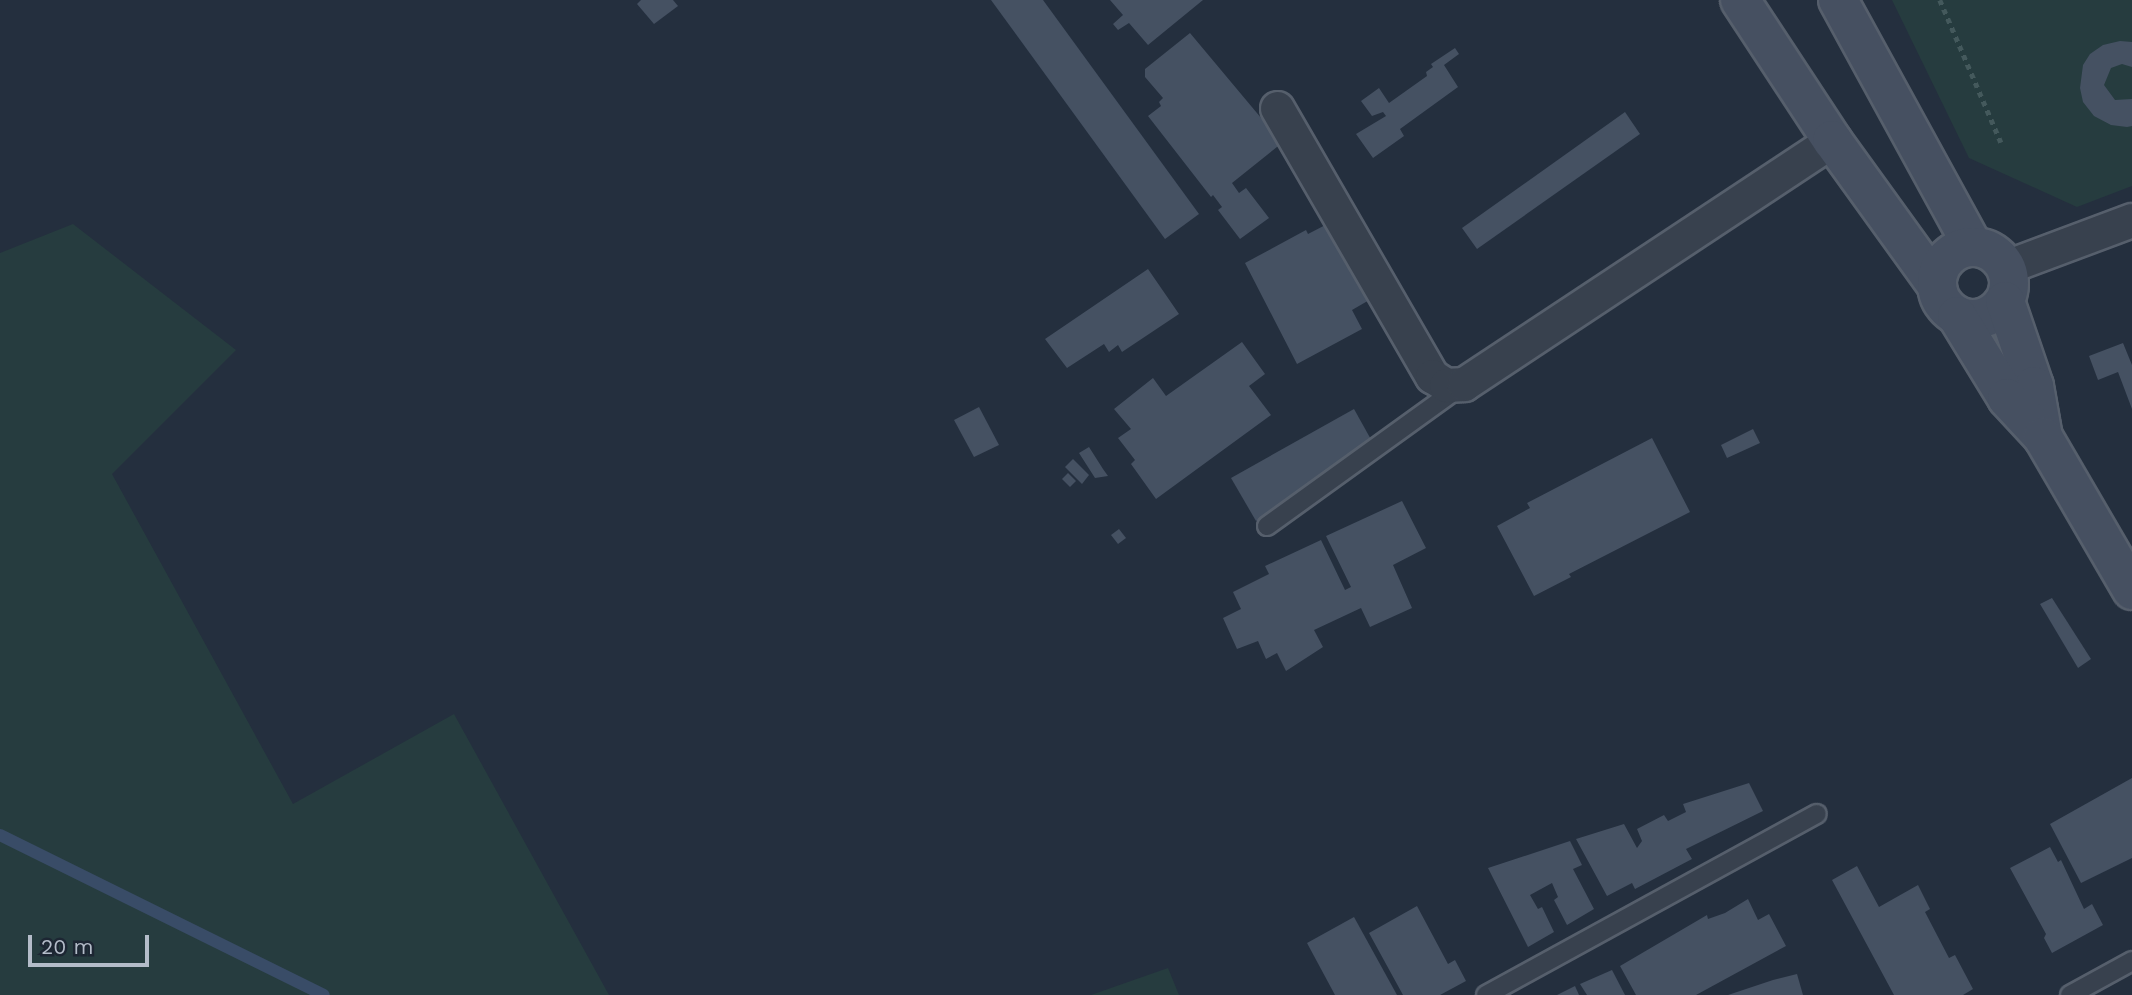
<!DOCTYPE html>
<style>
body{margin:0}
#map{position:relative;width:2132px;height:995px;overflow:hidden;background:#242f3e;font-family:"Work Sans",sans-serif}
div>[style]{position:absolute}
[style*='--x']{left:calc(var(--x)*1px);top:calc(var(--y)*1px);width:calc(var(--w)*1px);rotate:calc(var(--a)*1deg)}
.green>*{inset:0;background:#263c3f}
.stream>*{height:12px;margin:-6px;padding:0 6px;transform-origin:6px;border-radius:6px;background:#394c67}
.building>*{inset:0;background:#455162}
.path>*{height:4.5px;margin-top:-2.25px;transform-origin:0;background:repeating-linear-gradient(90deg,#44595c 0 5px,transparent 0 10px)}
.roads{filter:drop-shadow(2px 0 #565f6c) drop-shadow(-2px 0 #565f6c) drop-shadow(0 2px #565f6c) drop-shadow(0 -2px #565f6c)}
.service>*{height:18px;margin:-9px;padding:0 9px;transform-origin:9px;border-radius:9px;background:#38414e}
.minor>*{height:33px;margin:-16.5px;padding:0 16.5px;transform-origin:16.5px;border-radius:16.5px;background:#38414e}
.secondary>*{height:38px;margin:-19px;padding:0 19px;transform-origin:19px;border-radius:19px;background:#465061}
.secondary>.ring{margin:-19px;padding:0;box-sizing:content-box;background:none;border:38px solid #465061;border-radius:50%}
span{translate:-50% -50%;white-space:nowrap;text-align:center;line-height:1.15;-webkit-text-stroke:5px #1d2633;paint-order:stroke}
.scale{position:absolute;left:28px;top:935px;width:121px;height:32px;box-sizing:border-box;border:4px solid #b4bcc9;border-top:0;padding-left:9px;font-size:21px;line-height:24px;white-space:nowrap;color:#b4bcc9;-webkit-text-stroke:5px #1d2633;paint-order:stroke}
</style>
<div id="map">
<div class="green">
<i style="clip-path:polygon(1892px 0,2132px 0,2132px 186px,2077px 207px,1969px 158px)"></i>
<i style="clip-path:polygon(73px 224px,236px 350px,112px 474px,293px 804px,454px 714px,609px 995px,0 995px,0 253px)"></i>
<i style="clip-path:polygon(1168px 968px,1179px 995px,1091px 995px)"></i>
</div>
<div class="stream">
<i style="--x:0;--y:835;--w:361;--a:26.3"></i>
</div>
<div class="building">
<i style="clip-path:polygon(641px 0,673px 0,678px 6px,654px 24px,637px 4px)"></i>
<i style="clip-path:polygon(991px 0,1043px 0,1199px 214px,1165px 239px)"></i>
<i style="clip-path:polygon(1110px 0,1203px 0,1148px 45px,1129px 23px,1118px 30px,1113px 24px,1123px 15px)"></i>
<i style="clip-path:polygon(1190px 33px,1282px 143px,1232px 183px,1239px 193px,1246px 188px,1269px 218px,1240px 239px,1218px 210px,1222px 207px,1213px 195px,1211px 197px,1148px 116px,1161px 106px,1159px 102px,1163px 98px,1145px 77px,1145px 69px)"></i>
<i style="clip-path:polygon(2120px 41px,2132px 42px,2132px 67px,2122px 64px,2111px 68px,2104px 85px,2115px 100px,2132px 99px,2132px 126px,2127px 127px,2111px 125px,2094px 116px,2083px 102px,2080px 88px,2083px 65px,2090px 54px,2103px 45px)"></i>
<i style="clip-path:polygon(1455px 48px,1459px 54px,1444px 65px,1458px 87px,1400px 129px,1404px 136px,1373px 158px,1356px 134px,1386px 116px,1383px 112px,1372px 116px,1361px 101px,1379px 88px,1389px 103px,1427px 76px,1426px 72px,1433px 67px,1431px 64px)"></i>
<i style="clip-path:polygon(1625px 112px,1640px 134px,1477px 249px,1462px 228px)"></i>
<i style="clip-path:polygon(1337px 219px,1378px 295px,1352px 310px,1362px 329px,1297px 364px,1245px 263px,1306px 230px,1308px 234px)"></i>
<i style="clip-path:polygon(1148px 269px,1179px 314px,1122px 352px,1118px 345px,1109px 352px,1104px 344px,1067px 368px,1045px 339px)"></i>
<i style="clip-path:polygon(1242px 342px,1265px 374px,1249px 386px,1271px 415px,1156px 499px,1131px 464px,1135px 460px,1118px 438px,1131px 429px,1114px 409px,1153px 378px,1166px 396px)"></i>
<i style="clip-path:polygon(2123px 343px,2132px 365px,2132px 409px,2118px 372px,2098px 380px,2089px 356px)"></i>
<i style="clip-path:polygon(979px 407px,999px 445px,974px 457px,954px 420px)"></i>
<i style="clip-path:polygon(1354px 409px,1378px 452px,1256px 521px,1231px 478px)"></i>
<i style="clip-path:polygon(1753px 429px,1760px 443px,1727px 458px,1721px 445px)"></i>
<i style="clip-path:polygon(1652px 438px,1690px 512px,1569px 574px,1571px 577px,1534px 596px,1497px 526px,1530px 508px,1527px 503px)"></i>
<i style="clip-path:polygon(1089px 447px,1103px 469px,1108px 476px,1095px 478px,1079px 453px)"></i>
<i style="clip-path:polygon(1073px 459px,1089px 475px,1082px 484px,1065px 467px)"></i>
<i style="clip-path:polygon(1068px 473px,1076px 481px,1070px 487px,1062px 479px)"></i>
<i style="clip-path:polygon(1402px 501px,1426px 548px,1393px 565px,1412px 608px,1370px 627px,1361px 608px,1314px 630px,1323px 647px,1286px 671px,1277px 653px,1266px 659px,1258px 641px,1237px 649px,1223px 618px,1241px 609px,1233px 592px,1269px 574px,1265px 566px,1321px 540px,1345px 590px,1351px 587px,1326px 536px)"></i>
<i style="clip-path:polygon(1119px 529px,1126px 538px,1118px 544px,1111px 535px)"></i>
<i style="clip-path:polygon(2052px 598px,2091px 659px,2078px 668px,2040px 604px)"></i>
<i style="clip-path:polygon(2132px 778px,2132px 858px,2081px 883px,2050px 824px)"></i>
<i style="clip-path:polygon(1749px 783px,1763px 811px,1686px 849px,1692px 859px,1635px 889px,1632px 883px,1607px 896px,1576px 839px,1624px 824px,1637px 848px,1642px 841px,1637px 829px,1664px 815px,1668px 821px,1686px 812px,1683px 804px)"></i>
<i style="clip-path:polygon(1570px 841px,1582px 865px,1573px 869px,1594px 909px,1567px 925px,1554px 900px,1558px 897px,1552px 883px,1530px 895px,1538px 909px,1542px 907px,1554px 932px,1528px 947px,1488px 868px)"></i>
<i style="clip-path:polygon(2050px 847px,2058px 862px,2061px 860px,2084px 909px,2092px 904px,2103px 925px,2052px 953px,2044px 938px,2046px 934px,2010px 868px)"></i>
<i style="clip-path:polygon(1857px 866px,1879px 907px,1918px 885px,1930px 909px,1925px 912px,1949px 958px,1955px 955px,1973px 989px,1963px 995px,1894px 995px,1832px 880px)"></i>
<i style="clip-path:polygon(1748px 899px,1758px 920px,1769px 914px,1786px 946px,1696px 995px,1636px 995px,1620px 966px,1707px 915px,1708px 919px,1725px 913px)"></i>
<i style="clip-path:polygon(1417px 906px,1448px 964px,1455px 960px,1466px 981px,1440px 995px,1403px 995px,1369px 933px)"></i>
<i style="clip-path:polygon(1354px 917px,1397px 995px,1335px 995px,1307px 943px)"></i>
<i style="clip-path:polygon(1612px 970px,1625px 995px,1587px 995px,1580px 984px)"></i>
<i style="clip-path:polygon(1797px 974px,1803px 995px,1728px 995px,1773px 980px)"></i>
<i style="clip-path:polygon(1575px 986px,1579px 995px,1557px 995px)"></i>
</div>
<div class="path">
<i style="--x:1940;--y:0;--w:155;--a:66.8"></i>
</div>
<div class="roads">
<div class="service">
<i style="--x:1267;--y:526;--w:238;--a:-35.8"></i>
<i style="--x:1486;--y:995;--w:377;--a:-28.7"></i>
<i style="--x:2070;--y:995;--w:71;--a:-28.7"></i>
</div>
<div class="minor">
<i style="--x:1277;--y:108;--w:310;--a:60"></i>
<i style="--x:1432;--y:376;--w:17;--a:33"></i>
<i style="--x:1446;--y:385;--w:18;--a:-3"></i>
<i style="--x:1464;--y:384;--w:442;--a:-33.5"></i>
<i style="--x:2006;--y:267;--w:134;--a:-20.5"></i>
</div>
<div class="secondary">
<i style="--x:1740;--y:0;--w:168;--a:56.7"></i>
<i style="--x:1832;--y:140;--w:178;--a:54.2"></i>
<i style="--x:1838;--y:0;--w:281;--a:61.3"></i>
<i class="ring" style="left:1937px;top:247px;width:34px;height:34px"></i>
<i style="--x:2005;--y:301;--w:90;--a:71.2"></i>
<i style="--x:2034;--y:386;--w:52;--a:80"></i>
<i style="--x:1957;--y:316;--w:96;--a:58.6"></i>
<i style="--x:2007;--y:398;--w:53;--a:47.3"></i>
<i style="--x:2043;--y:437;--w:177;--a:59.8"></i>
</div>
</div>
<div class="scale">20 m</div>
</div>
